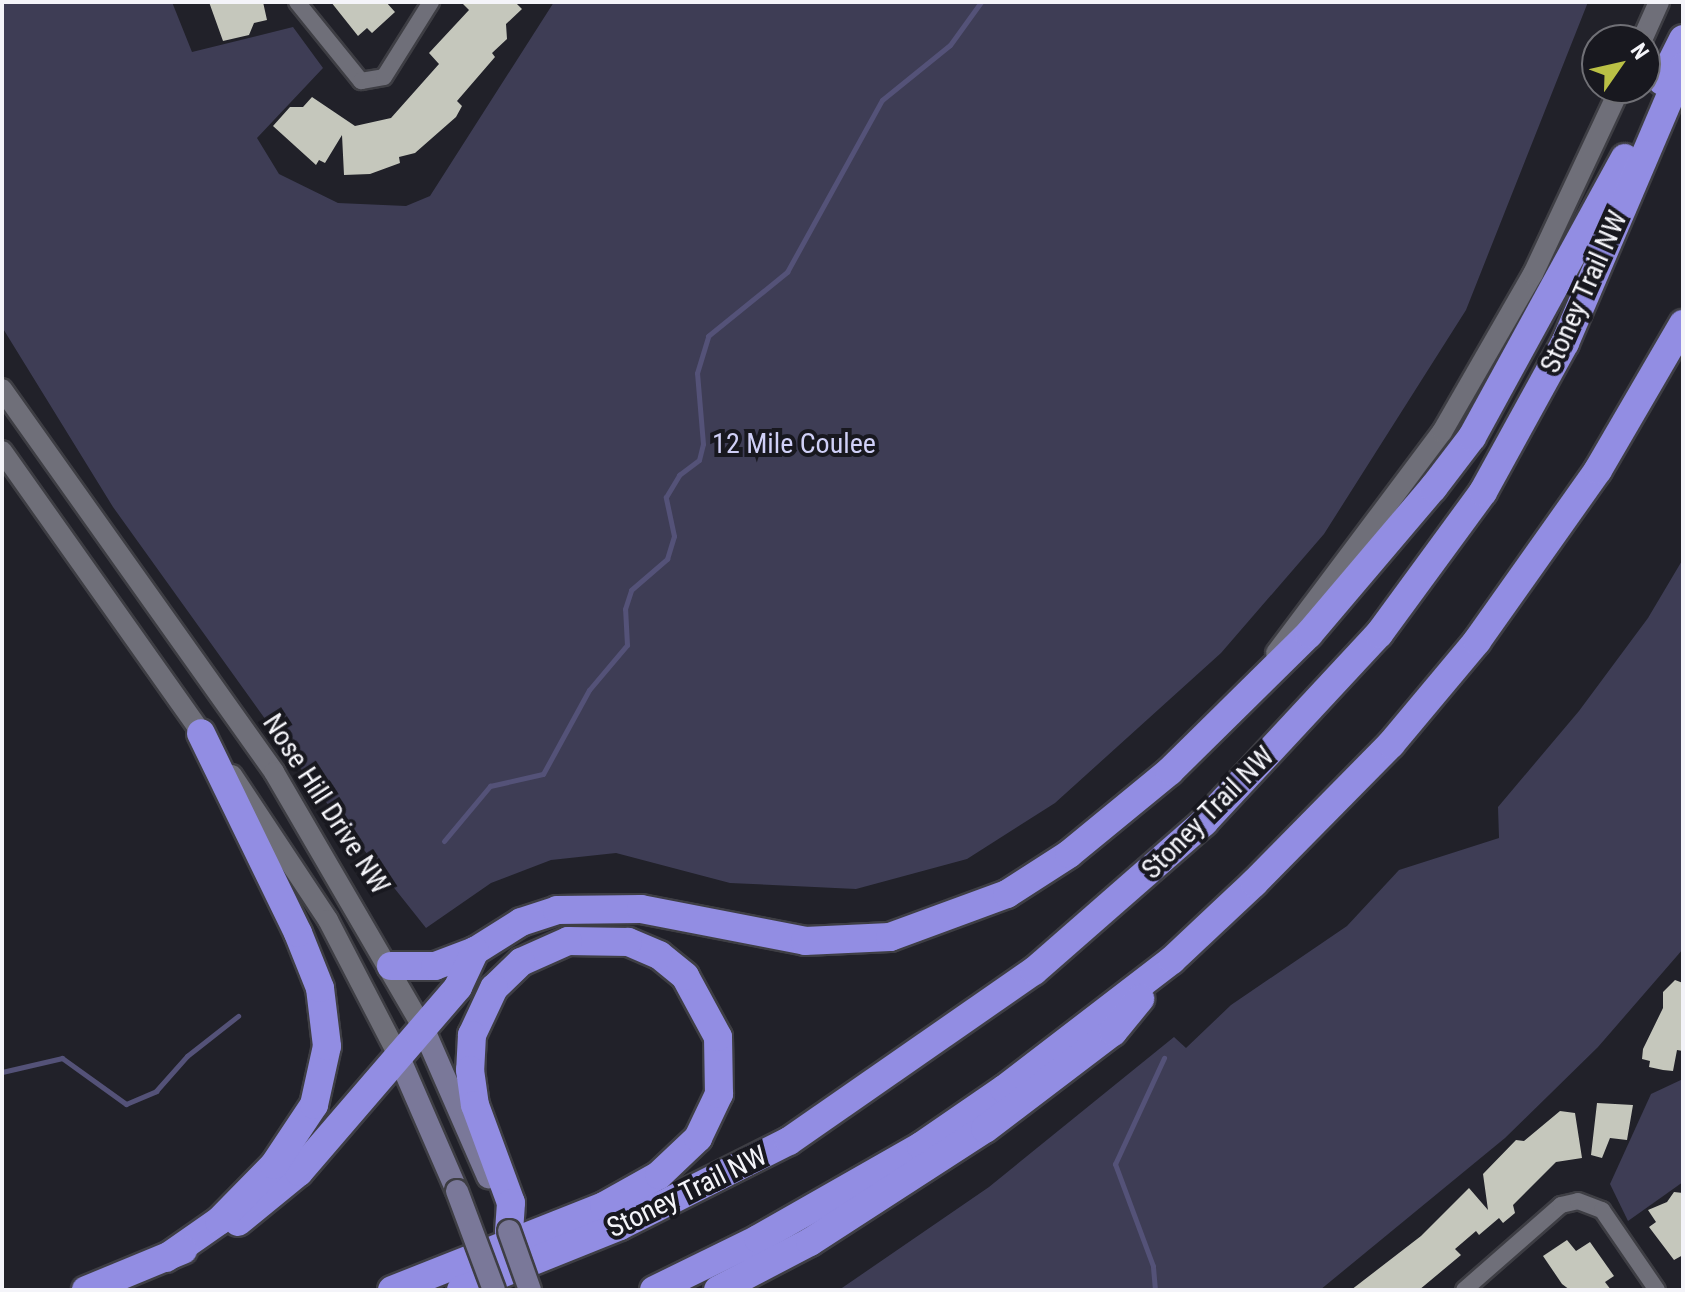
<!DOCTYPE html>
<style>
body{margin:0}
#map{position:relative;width:1685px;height:1292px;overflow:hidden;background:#212129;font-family:"Roboto Condensed",sans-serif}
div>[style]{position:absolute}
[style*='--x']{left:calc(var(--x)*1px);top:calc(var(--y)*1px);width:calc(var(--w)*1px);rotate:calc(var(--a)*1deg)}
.green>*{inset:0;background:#3e3d55}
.stream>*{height:5px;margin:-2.5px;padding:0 2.5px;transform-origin:2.5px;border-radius:2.5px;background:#545278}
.building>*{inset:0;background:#c5c7bc}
.roads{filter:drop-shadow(2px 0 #3e3e44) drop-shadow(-2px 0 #3e3e44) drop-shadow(0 2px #3e3e44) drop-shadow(0 -2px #3e3e44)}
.minor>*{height:16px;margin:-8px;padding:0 8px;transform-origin:8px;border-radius:8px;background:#6f6f79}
.tertiary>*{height:20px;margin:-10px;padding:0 10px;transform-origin:10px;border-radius:10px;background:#6f6f79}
.secondary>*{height:22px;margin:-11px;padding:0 11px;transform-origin:11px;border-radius:11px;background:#7a7899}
.motorway>*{height:28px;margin:-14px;padding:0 14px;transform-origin:14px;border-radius:14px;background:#928de3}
.bridges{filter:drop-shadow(2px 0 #3e3e44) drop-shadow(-2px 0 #3e3e44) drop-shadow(0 2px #3e3e44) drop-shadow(0 -2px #3e3e44)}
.secondary-bridge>*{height:22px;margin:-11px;padding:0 11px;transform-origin:11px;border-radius:11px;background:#7a7899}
span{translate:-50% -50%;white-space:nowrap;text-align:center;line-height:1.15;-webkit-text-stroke:8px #18181f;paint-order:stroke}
.street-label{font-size:28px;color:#f4f4f9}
.park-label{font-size:28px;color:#d0d0f7}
.frame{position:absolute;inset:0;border:4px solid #f4f4f9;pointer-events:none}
.north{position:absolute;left:1581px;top:24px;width:80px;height:80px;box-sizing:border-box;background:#18181f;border:2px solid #707076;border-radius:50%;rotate:56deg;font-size:22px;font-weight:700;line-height:32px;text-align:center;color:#f4f4f9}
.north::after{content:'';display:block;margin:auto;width:28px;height:36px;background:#bac045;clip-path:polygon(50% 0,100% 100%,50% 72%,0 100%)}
</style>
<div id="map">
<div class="green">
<i style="clip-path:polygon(2px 2px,172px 2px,192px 52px,293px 27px,323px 68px,257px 138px,279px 174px,338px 203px,406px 206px,430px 196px,554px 2px,1588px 2px,1466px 310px,1324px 534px,1221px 653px,1055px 803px,967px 859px,856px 889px,730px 883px,616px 853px,551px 860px,491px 883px,426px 928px,314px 787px,113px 507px,2px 327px)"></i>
<i style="clip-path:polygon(1683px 559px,1683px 949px,1598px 1047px,1505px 1138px,1320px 1290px,839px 1290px,989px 1187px,1174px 1037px,1186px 1048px,1231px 1005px,1347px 926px,1399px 870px,1499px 838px,1498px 807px,1579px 711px,1648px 618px)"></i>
<i style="clip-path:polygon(1683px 1079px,1683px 1182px,1628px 1221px,1610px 1184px,1651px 1094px)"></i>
</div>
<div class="stream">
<i style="--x:444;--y:841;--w:72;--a:-50.1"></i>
<i style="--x:490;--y:786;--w:54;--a:-12.8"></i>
<i style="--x:543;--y:774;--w:96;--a:-61.3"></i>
<i style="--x:589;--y:690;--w:59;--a:-49.8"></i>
<i style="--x:627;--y:645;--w:36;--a:-93"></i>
<i style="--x:625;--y:609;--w:20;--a:-72"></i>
<i style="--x:631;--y:590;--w:48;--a:-40.7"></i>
<i style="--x:667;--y:559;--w:24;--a:-73"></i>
<i style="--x:674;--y:536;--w:40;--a:-102"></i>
<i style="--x:666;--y:497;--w:26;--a:-59"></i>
<i style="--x:679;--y:475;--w:25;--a:-37"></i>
<i style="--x:699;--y:460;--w:16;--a:-76"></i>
<i style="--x:703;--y:444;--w:71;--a:-94.8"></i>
<i style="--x:697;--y:373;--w:39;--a:-73"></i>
<i style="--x:708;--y:336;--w:102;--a:-39"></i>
<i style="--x:787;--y:272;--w:196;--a:-61.1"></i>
<i style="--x:882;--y:100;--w:87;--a:-39"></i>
<i style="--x:950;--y:45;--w:53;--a:-54.2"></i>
<i style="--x:2;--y:1072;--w:62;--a:-13.1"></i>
<i style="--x:62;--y:1058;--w:79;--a:35.7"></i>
<i style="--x:126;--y:1104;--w:33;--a:-23"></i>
<i style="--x:156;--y:1091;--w:47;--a:-48.5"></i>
<i style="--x:187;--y:1056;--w:65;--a:-38.1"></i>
<i style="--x:1155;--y:1290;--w:24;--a:-95"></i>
<i style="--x:1153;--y:1266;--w:109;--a:-110.4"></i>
<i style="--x:1115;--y:1164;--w:117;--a:-65.2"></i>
</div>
<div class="building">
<i style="clip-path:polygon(209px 2px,263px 2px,267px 20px,254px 23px,249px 35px,223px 41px)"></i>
<i style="clip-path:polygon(331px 2px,386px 2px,395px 12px,372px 33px,367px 28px,358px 36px)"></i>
<i style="clip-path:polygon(461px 2px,515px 2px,522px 9px,506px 24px,507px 39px,492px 53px,495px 57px,457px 101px,462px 106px,456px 117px,415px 153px,399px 157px,400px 163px,370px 174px,344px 175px,342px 135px,325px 163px,319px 160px,316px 165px,273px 126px,290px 107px,303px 107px,312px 97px,355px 126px,391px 118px,439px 64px,429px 53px,469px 10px)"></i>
<i style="clip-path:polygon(1675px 980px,1683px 983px,1683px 1051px,1677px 1050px,1673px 1071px,1663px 1070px,1649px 1067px,1650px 1061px,1642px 1059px,1643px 1049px,1663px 1008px,1663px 992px)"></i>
<i style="clip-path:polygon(1597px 1103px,1633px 1105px,1627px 1140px,1610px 1138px,1602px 1158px,1591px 1155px)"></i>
<i style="clip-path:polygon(1560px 1111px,1575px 1113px,1582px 1158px,1556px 1162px,1513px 1205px,1515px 1213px,1503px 1223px,1499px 1218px,1479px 1235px,1476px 1231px,1455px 1249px,1461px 1255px,1419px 1290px,1351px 1290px,1421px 1236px,1469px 1188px,1488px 1210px,1483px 1174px,1516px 1140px,1524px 1141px)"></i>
<i style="clip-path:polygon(1674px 1192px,1683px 1193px,1683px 1255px,1674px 1260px,1649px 1227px,1656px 1222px,1648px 1210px,1667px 1202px)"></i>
<i style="clip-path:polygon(1567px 1240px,1576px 1251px,1590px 1242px,1614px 1276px,1605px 1282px,1611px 1290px,1570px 1290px,1562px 1284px,1543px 1256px)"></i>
</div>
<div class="roads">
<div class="minor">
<i style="--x:297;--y:2;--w:102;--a:51"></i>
<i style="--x:361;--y:81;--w:23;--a:-10"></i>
<i style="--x:384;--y:77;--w:89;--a:-57.9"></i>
<i style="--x:1464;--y:1290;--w:129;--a:-41.2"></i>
<i style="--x:1561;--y:1205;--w:17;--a:-13"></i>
<i style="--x:1578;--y:1201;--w:26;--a:21"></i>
<i style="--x:1602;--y:1210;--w:97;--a:55.5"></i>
</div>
<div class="tertiary">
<i style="--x:1642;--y:40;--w:42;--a:-65.9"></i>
<i style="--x:2;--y:389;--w:470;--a:54.6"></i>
<i style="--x:274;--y:772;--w:296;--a:59.8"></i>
<i style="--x:2;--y:451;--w:358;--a:54.7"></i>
<i style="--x:1276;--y:653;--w:276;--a:-53.1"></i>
<i style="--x:1442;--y:432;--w:182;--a:-60.1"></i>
<i style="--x:1533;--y:274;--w:205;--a:-64.9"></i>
<i style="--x:232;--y:775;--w:174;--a:56.5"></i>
<i style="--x:328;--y:920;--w:150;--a:62.6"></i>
</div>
<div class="secondary">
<i style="--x:423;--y:1028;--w:163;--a:66.4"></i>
<i style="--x:397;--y:1053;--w:150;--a:66.5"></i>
</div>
<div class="motorway">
<i style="--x:1662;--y:81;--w:47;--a:-63.4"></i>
<i style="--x:391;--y:966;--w:44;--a:0"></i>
<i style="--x:435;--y:966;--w:43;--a:-20.6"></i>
<i style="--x:475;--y:951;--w:54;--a:-32.2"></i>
<i style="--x:521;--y:922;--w:38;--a:-18"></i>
<i style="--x:557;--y:910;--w:84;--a:-0.7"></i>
<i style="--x:641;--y:909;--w:167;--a:11"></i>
<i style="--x:805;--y:941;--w:85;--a:-2.7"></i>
<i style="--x:890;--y:937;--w:125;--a:-20.2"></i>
<i style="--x:1007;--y:894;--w:74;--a:-32.8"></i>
<i style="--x:1069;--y:854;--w:131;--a:-39.4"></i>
<i style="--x:1170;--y:771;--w:195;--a:-44.6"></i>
<i style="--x:1309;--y:634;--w:192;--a:-49.7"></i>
<i style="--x:1433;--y:488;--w:64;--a:-52.6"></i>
<i style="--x:1472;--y:437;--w:318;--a:-61.3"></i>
<i style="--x:238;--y:1222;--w:79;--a:-39.3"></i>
<i style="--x:299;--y:1172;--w:244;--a:-49.3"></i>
<i style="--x:458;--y:987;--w:40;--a:-65"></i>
<i style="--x:166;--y:1258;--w:65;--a:-34.9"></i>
<i style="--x:219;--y:1221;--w:78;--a:-45.5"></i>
<i style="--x:274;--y:1165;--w:72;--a:-56.3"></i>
<i style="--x:314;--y:1105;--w:60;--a:-77.6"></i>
<i style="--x:327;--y:1046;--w:58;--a:-96.9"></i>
<i style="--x:320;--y:988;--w:59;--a:-111.8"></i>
<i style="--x:298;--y:933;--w:222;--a:-115.9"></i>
<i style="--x:86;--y:1290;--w:105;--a:-22.4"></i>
<i style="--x:392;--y:1290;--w:228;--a:-21.6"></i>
<i style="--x:604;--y:1206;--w:63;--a:-29.4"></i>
<i style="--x:659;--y:1175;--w:54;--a:-43.5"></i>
<i style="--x:698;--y:1138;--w:49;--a:-64.5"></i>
<i style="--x:719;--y:1094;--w:57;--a:-91"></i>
<i style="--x:718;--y:1037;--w:69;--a:-118.4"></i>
<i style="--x:685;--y:976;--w:33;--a:-141"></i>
<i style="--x:659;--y:955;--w:34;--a:-157"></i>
<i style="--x:628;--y:942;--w:60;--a:-179"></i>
<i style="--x:568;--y:941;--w:51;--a:155.9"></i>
<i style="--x:521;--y:962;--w:37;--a:136"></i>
<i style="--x:494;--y:988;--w:52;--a:115.1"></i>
<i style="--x:472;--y:1035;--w:35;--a:93"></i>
<i style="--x:470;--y:1070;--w:35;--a:82"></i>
<i style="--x:475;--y:1105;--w:104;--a:69.8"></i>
<i style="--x:511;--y:1203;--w:28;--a:94"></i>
<i style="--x:461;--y:1290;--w:171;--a:-21.9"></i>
<i style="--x:620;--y:1226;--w:189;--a:-26.7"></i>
<i style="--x:789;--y:1141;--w:298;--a:-34.8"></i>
<i style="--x:1034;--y:971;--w:226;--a:-41.2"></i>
<i style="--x:1204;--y:822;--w:257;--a:-47.1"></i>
<i style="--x:1379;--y:634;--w:176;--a:-53.8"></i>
<i style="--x:1483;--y:492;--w:170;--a:-61.2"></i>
<i style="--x:1565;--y:343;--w:300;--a:-66.9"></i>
<i style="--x:654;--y:1290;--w:116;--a:-26.1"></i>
<i style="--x:758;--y:1239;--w:188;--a:-29.7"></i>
<i style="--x:921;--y:1146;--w:101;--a:-34.5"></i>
<i style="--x:1004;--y:1089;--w:212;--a:-37.5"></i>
<i style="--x:1172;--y:960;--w:112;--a:-43.2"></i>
<i style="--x:1254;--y:883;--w:195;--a:-45.4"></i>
<i style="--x:1391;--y:744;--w:134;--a:-50.1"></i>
<i style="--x:1477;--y:641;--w:209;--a:-54.7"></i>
<i style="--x:1598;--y:470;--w:169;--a:-59.8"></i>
<i style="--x:718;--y:1290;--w:104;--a:-27.6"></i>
<i style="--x:810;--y:1242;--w:208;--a:-32.9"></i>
<i style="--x:985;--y:1129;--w:161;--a:-37.2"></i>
<i style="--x:1113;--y:1032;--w:43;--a:-50.7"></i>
</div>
</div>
<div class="bridges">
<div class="secondary-bridge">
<i style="--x:457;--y:1191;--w:106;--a:69.5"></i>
<i style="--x:509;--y:1231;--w:63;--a:70.4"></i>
</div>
</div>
<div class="street-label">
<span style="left:1584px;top:292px;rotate:-66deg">Stoney Trail NW</span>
<span style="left:326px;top:804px;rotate:57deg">Nose Hill Drive NW</span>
<span style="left:1208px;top:813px;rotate:-45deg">Stoney Trail NW</span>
<span style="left:687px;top:1192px;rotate:-26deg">Stoney Trail NW</span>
</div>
<div class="park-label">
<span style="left:794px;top:444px">12 Mile Coulee</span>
</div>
<div class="frame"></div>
<div class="north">N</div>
</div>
